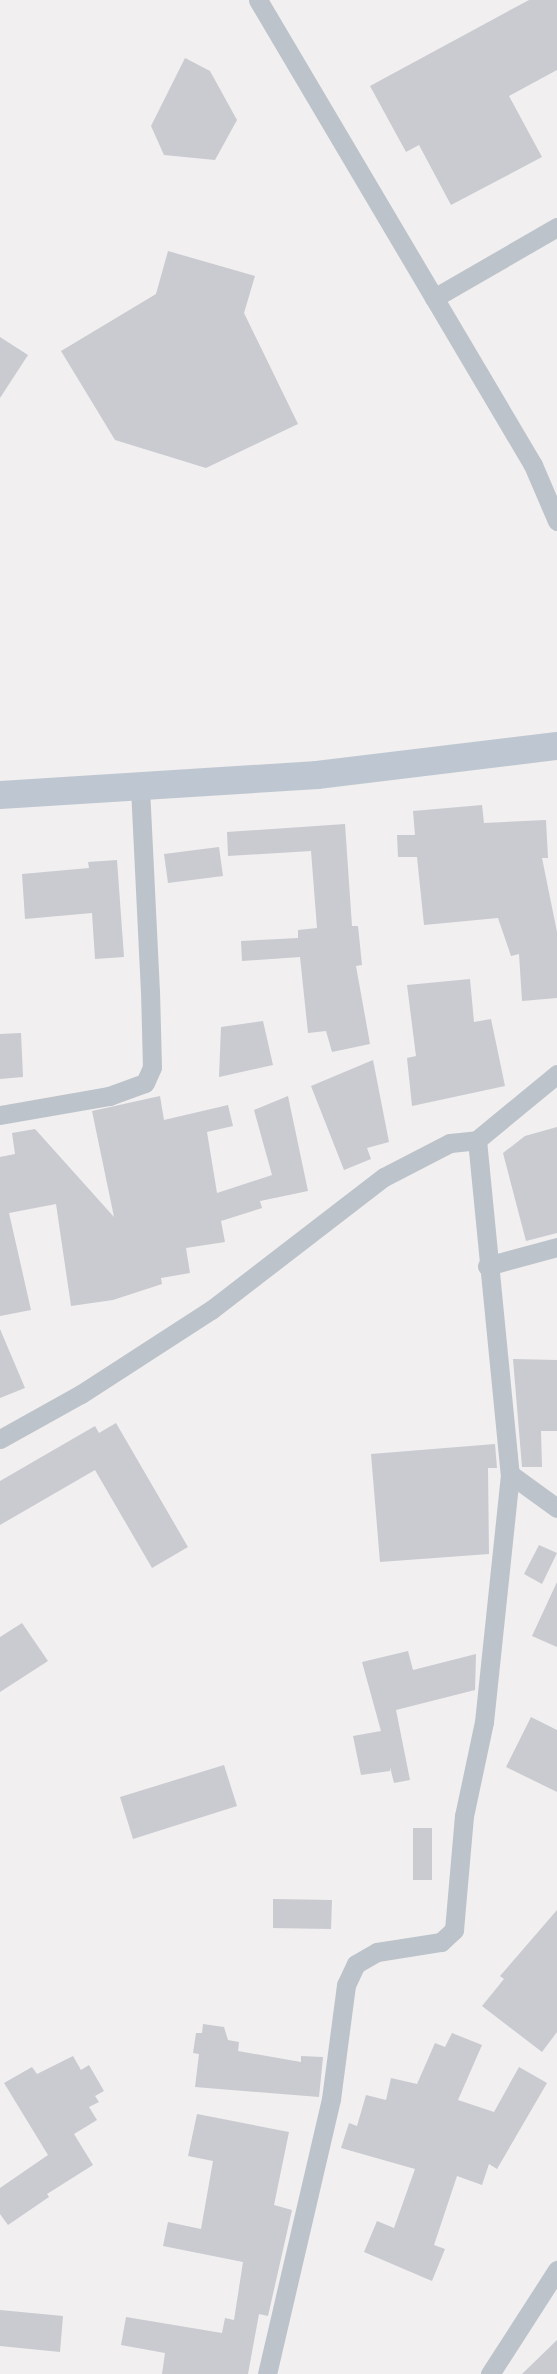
<!DOCTYPE html>
<style>
body{margin:0}
#map{position:relative;width:557px;height:2374px;overflow:hidden;background:#f1efef;font-family:Ubuntu,sans-serif}
div>[style]{position:absolute}
[style*='--x']{left:calc(var(--x)*1px);top:calc(var(--y)*1px);width:calc(var(--w)*1px);rotate:calc(var(--a)*1deg)}
.building>*{inset:0;background:#c9cbd1}
.minor>*{height:19px;margin:-9.5px;padding:0 9.5px;transform-origin:9.5px;border-radius:9.5px;background:#bcc3ca}
.secondary>*{height:28px;margin:-14px;padding:0 14px;transform-origin:14px;border-radius:14px;background:#bec7d1}
span{translate:-50% -50%;white-space:nowrap;text-align:center;line-height:1.15;-webkit-text-stroke:7px #fff;paint-order:stroke}
</style>
<div id="map">
<div class="building">
<i style="clip-path:polygon(529px 0,557px 0,557px 70px,509px 96px,542px 157px,451px 205px,419px 145px,406px 152px,370px 86px)"></i>
<i style="clip-path:polygon(185px 58px,210px 71px,237px 120px,215px 160px,164px 155px,151px 126px)"></i>
<i style="clip-path:polygon(168px 251px,255px 276px,244px 313px,298px 424px,206px 468px,115px 440px,61px 351px,156px 294px)"></i>
<i style="clip-path:polygon(0 337px,28px 355px,0 398px)"></i>
<i style="clip-path:polygon(482px 805px,484px 823px,546px 820px,548px 858px,542px 858px,557px 932px,557px 998px,522px 1001px,519px 954px,511px 956px,498px 918px,424px 925px,417px 857px,398px 857px,397px 835px,415px 835px,413px 811px)"></i>
<i style="clip-path:polygon(345px 824px,352px 926px,358px 926px,362px 965px,356px 966px,370px 1044px,332px 1052px,326px 1031px,308px 1033px,300px 957px,242px 961px,241px 941px,298px 938px,298px 930px,317px 928px,311px 851px,228px 856px,227px 832px)"></i>
<i style="clip-path:polygon(219px 847px,223px 876px,168px 883px,164px 854px)"></i>
<i style="clip-path:polygon(117px 860px,124px 957px,95px 959px,92px 913px,25px 919px,22px 874px,89px 868px,88px 862px)"></i>
<i style="clip-path:polygon(470px 979px,474px 1022px,491px 1019px,505px 1086px,412px 1106px,407px 1058px,416px 1056px,407px 985px)"></i>
<i style="clip-path:polygon(263px 1021px,273px 1065px,219px 1077px,221px 1027px)"></i>
<i style="clip-path:polygon(21px 1033px,23px 1077px,0 1079px,0 1034px)"></i>
<i style="clip-path:polygon(373px 1060px,389px 1142px,367px 1148px,371px 1159px,344px 1170px,311px 1086px)"></i>
<i style="clip-path:polygon(160px 1096px,164px 1120px,228px 1105px,233px 1126px,207px 1132px,217px 1193px,272px 1175px,254px 1110px,288px 1096px,308px 1191px,260px 1201px,262px 1208px,221px 1221px,225px 1242px,186px 1248px,190px 1273px,161px 1278px,162px 1284px,113px 1300px,71px 1306px,56px 1204px,9px 1213px,31px 1310px,0 1316px,0 1157px,15px 1154px,12px 1133px,35px 1129px,114px 1217px,92px 1111px)"></i>
<i style="clip-path:polygon(557px 1127px,557px 1233px,526px 1241px,503px 1153px,525px 1136px)"></i>
<i style="clip-path:polygon(0 1329px,25px 1388px,0 1398px)"></i>
<i style="clip-path:polygon(513px 1359px,557px 1360px,557px 1431px,541px 1431px,542px 1467px,522px 1467px)"></i>
<i style="clip-path:polygon(116px 1423px,188px 1547px,152px 1568px,95px 1470px,0 1525px,0 1481px,95px 1426px,99px 1433px)"></i>
<i style="clip-path:polygon(495px 1444px,497px 1468px,488px 1468px,489px 1554px,380px 1562px,371px 1454px)"></i>
<i style="clip-path:polygon(539px 1545px,557px 1553px,542px 1584px,524px 1574px)"></i>
<i style="clip-path:polygon(557px 1582px,557px 1647px,532px 1636px)"></i>
<i style="clip-path:polygon(22px 1623px,48px 1661px,0 1692px,0 1637px)"></i>
<i style="clip-path:polygon(408px 1651px,413px 1670px,476px 1654px,475px 1690px,396px 1710px,410px 1780px,394px 1783px,390px 1767px,390px 1771px,361px 1775px,353px 1736px,381px 1731px,362px 1662px)"></i>
<i style="clip-path:polygon(531px 1717px,557px 1730px,557px 1792px,506px 1767px)"></i>
<i style="clip-path:polygon(224px 1765px,237px 1806px,133px 1839px,120px 1797px)"></i>
<i style="clip-path:polygon(413px 1828px,432px 1828px,432px 1880px,413px 1880px)"></i>
<i style="clip-path:polygon(273px 1899px,332px 1900px,331px 1929px,273px 1928px)"></i>
<i style="clip-path:polygon(557px 1910px,557px 2032px,542px 2052px,482px 2006px,504px 1979px,500px 1976px)"></i>
<i style="clip-path:polygon(203px 2024px,224px 2027px,228px 2040px,239px 2042px,238px 2051px,301px 2062px,301px 2056px,323px 2057px,319px 2097px,195px 2087px,199px 2054px,193px 2053px,196px 2033px,202px 2033px)"></i>
<i style="clip-path:polygon(452px 2033px,482px 2045px,458px 2100px,494px 2112px,519px 2067px,547px 2083px,497px 2169px,489px 2164px,482px 2185px,457px 2176px,434px 2245px,445px 2249px,432px 2281px,364px 2252px,377px 2221px,394px 2228px,415px 2169px,341px 2148px,349px 2123px,357px 2126px,366px 2095px,386px 2100px,391px 2078px,417px 2084px,435px 2043px,445px 2047px)"></i>
<i style="clip-path:polygon(73px 2056px,81px 2070px,89px 2065px,104px 2091px,95px 2096px,99px 2102px,89px 2107px,97px 2120px,74px 2134px,93px 2165px,47px 2194px,49px 2197px,8px 2225px,0 2214px,0 2188px,48px 2155px,4px 2083px,32px 2067px,37px 2074px)"></i>
<i style="clip-path:polygon(197px 2114px,289px 2132px,274px 2205px,292px 2210px,268px 2316px,259px 2314px,248px 2374px,162px 2374px,165px 2353px,121px 2345px,126px 2317px,222px 2333px,225px 2318px,234px 2320px,243px 2262px,163px 2246px,168px 2222px,201px 2229px,213px 2161px,188px 2156px)"></i>
<i style="clip-path:polygon(0 2310px,63px 2316px,60px 2352px,0 2346px)"></i>
<i style="clip-path:polygon(557px 2340px,557px 2374px,522px 2374px)"></i>
</div>
<div class="minor">
<i style="--x:258;--y:0;--w:540;--a:59.4"></i>
<i style="--x:533;--y:465;--w:61;--a:66.8"></i>
<i style="--x:434;--y:298;--w:142;--a:-30"></i>
<i style="--x:557;--y:1074;--w:104;--a:140.5"></i>
<i style="--x:477;--y:1140;--w:336;--a:84.4"></i>
<i style="--x:510;--y:1474;--w:58;--a:35.9"></i>
<i style="--x:0;--y:1115;--w:111;--a:-9.9"></i>
<i style="--x:109;--y:1096;--w:38;--a:-20"></i>
<i style="--x:145;--y:1083;--w:17;--a:-66"></i>
<i style="--x:152;--y:1067;--w:75;--a:-91.5"></i>
<i style="--x:150;--y:992;--w:203;--a:-92.8"></i>
<i style="--x:487;--y:1266;--w:73;--a:-15.2"></i>
<i style="--x:0;--y:1439;--w:93;--a:-29.1"></i>
<i style="--x:81;--y:1394;--w:155;--a:-32.9"></i>
<i style="--x:211;--y:1310;--w:218;--a:-37.6"></i>
<i style="--x:384;--y:1177;--w:74;--a:-27.3"></i>
<i style="--x:450;--y:1143;--w:27;--a:-6"></i>
<i style="--x:267;--y:2374;--w:282;--a:-76.9"></i>
<i style="--x:331;--y:2099;--w:115;--a:-82.5"></i>
<i style="--x:346;--y:1985;--w:23;--a:-65"></i>
<i style="--x:356;--y:1964;--w:24;--a:-30"></i>
<i style="--x:377;--y:1952;--w:65;--a:-8.9"></i>
<i style="--x:441;--y:1942;--w:18;--a:-43"></i>
<i style="--x:454;--y:1930;--w:114;--a:-85"></i>
<i style="--x:464;--y:1816;--w:96;--a:-78"></i>
<i style="--x:484;--y:1722;--w:249;--a:-84"></i>
<i style="--x:490;--y:2374;--w:124;--a:-57.2"></i>
</div>
<div class="secondary">
<i style="--x:0;--y:795;--w:318;--a:-3.6"></i>
<i style="--x:317;--y:775;--w:242;--a:-6.9"></i>
</div>
</div>
